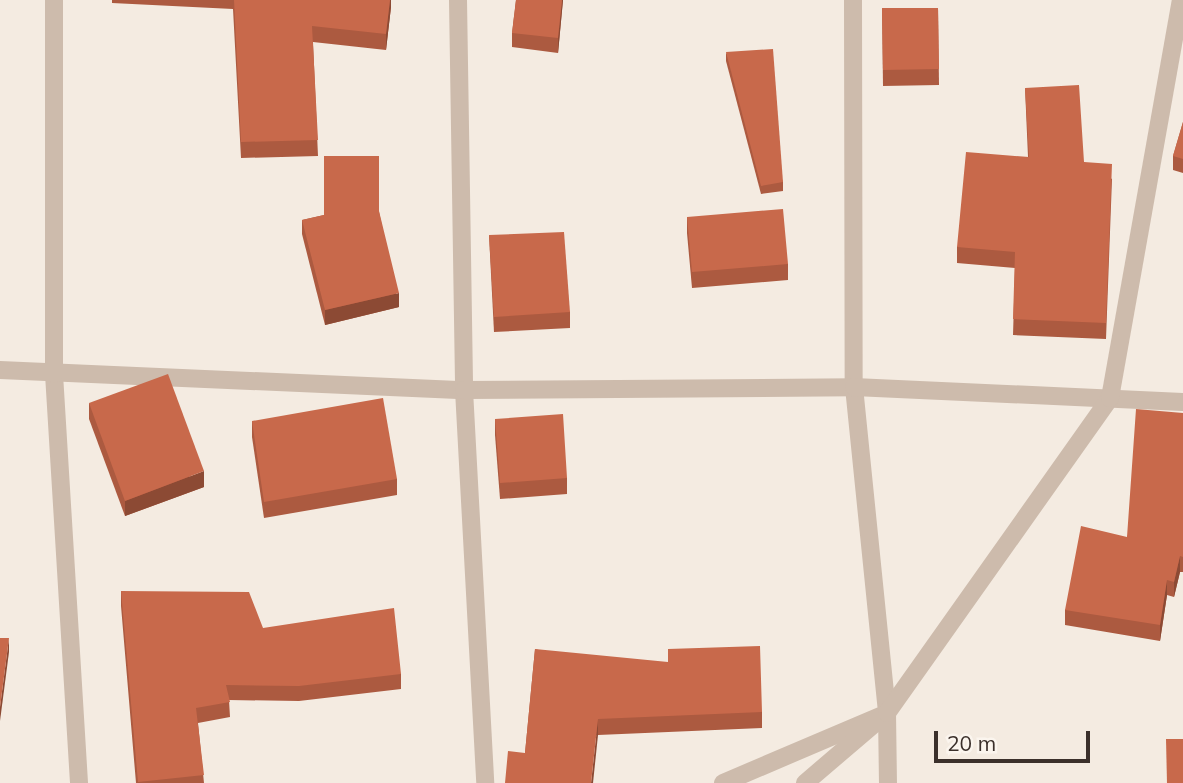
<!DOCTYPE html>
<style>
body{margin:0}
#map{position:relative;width:1183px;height:783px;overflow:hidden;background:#f4ebe1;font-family:Mulish,sans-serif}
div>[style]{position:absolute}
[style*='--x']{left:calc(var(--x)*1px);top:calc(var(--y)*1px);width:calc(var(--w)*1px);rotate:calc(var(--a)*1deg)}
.lane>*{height:18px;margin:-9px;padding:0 9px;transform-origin:9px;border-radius:9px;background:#cdbbac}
.street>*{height:18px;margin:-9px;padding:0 9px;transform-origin:9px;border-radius:9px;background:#cdbbac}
.wall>*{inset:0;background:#ac5a40}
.shaded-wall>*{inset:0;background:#8c4a34}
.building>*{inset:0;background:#c8694b}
span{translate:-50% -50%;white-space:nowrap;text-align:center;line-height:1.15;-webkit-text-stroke:5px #fbf5ee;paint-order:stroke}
.scale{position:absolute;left:934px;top:731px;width:156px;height:32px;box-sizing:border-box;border:4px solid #3b302b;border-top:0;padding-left:9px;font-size:21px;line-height:24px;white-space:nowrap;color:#3b302b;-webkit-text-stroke:5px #fbf5ee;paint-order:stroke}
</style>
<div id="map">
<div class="lane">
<i style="--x:54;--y:374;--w:410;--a:86.5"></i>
<i style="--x:464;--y:390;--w:394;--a:86.9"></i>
<i style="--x:723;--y:783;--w:171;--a:-23.1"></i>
</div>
<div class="street">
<i style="--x:458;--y:0;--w:390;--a:89.1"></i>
<i style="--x:853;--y:0;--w:387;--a:89.9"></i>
<i style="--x:854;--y:387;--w:328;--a:84.2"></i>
<i style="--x:887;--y:713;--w:70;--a:89.2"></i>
<i style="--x:0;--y:370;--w:464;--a:2.5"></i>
<i style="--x:464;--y:390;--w:390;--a:-0.4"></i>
<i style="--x:854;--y:387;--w:329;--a:2.6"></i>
<i style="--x:54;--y:374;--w:374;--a:-90"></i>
<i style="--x:805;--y:783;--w:108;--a:-40.5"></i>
<i style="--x:887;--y:713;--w:386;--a:-54.7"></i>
<i style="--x:1110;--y:398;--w:404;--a:-79.9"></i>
</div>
<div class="wall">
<i style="clip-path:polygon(112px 0,391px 0,391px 7px,386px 50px,313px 42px,318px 156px,241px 158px,233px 9px,112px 3px)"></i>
<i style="clip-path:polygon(516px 0,563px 0,558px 53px,512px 47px,512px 33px)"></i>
<i style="clip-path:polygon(882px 8px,938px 8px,939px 85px,883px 86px)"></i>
<i style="clip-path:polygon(726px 52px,783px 182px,783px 191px,761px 194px,726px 61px)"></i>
<i style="clip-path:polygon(1025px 88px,1084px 162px,1112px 179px,1106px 339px,1013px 335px,1015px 268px,957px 263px,957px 247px,1028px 157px)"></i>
<i style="clip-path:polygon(1183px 122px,1183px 173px,1173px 170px,1173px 156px)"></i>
<i style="clip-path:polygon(379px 212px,399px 307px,325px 325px,302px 234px,302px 220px,324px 215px)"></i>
<i style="clip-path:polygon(687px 217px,788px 264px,788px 280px,692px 288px,687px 233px)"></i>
<i style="clip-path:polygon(489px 235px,570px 312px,570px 328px,494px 332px)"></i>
<i style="clip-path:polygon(89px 403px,204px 487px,125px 516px,89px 419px)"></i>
<i style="clip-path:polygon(1183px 413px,1183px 572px,1180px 572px,1174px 597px,1167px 595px,1160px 641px,1065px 625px,1065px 610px,1127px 537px)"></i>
<i style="clip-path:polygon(495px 419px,567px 478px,567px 494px,500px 499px,495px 435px)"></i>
<i style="clip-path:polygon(252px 421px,397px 479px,397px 495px,264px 518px,252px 437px)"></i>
<i style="clip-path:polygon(121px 591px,263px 628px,401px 674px,401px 689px,299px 701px,229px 700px,230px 717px,198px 723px,204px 783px,136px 783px,121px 606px)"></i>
<i style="clip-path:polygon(535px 649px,762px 712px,762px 728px,598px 735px,525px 753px)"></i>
</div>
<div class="shaded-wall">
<i style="clip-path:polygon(390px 0,391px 0,391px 7px,386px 50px,386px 34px)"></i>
<i style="clip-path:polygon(562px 0,563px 0,558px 53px,558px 38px)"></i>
<i style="clip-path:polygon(399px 293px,399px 307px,325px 325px,325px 310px)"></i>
<i style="clip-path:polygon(204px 471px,204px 487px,125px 516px,125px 501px)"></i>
<i style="clip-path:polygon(1180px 556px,1180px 572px,1174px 597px,1174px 582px)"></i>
<i style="clip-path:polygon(1167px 580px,1167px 595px,1160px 641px,1160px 625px)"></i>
<i style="clip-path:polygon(9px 638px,9px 652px,0 721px,0 707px)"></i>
<i style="clip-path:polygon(598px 719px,598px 735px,593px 783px,591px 783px)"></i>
</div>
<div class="building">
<i style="clip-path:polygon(234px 0,390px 0,386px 34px,312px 26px,318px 140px,241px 142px)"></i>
<i style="clip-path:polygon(516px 0,562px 0,558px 38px,512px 33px)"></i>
<i style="clip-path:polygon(882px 8px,938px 8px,939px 69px,883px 70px)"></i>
<i style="clip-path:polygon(773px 49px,783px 182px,761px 186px,726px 52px)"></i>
<i style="clip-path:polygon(1079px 85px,1084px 162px,1112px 164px,1106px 323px,1013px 319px,1015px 252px,957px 247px,966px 152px,1029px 157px,1025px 88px)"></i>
<i style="clip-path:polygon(1183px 122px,1183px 159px,1173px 156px)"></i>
<i style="clip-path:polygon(324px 156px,379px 156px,379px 211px,399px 293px,325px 310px,302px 220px,324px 215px)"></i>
<i style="clip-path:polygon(783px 209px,788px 264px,692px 272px,687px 217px)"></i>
<i style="clip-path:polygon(564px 232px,570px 312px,494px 317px,489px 235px)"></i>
<i style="clip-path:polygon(168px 374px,204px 471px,125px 501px,89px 403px)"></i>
<i style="clip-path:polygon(383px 398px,397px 479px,264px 502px,252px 421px)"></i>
<i style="clip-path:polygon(1136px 409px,1183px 413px,1183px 557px,1180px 556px,1174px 582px,1167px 580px,1160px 625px,1065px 610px,1081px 526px,1127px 537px)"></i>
<i style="clip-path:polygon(563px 414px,567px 478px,500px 483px,495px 419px)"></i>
<i style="clip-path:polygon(121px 591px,249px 592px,263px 628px,394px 608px,401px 674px,299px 686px,226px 685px,230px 702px,196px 708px,204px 775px,138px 782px)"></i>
<i style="clip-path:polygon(0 638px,9px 638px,0 707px)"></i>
<i style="clip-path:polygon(760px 646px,762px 712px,598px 719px,591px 783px,505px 783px,508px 751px,525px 753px,535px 649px,668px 662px,668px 649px)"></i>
<i style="clip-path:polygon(1166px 739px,1183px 739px,1183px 783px,1167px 783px)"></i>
</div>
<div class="scale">20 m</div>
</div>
